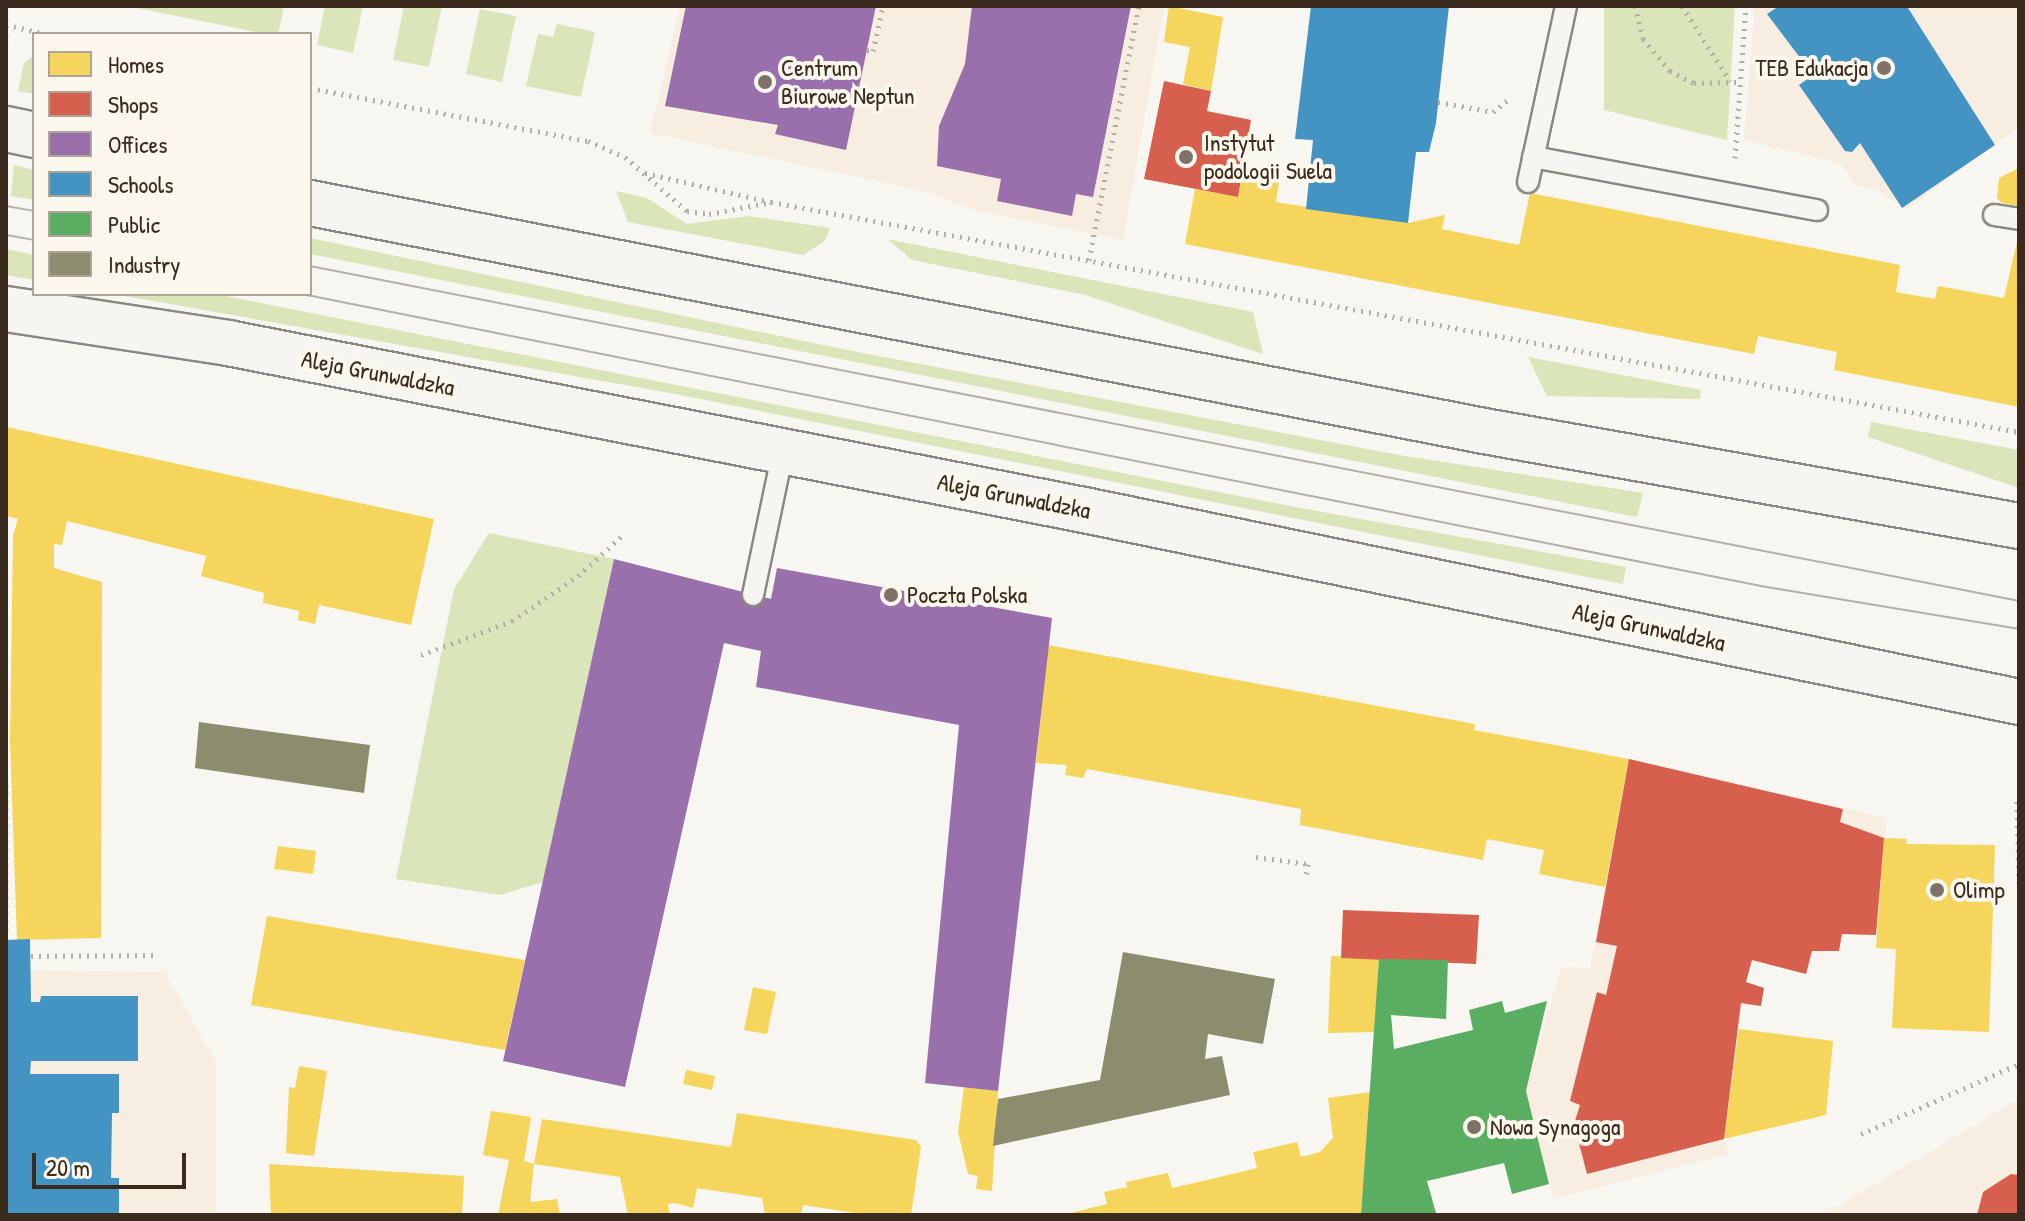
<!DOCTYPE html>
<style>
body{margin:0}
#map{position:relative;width:2025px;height:1221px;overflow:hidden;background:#f8f6f0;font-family:"Patrick Hand",sans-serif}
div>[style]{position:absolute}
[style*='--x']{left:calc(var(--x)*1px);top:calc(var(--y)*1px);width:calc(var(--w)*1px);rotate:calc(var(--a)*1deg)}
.built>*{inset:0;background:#f7eee1}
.green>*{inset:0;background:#dae5b9}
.homes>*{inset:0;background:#f6d55c}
.shops>*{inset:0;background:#d6604d}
.offices>*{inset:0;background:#9970ab}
.schools>*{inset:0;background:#4393c3}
.public>*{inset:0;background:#5aae61}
.industry>*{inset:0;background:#8c8c6e}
.path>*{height:5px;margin-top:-2.5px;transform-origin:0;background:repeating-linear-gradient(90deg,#b3b0ac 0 2px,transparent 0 8px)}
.roads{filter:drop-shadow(2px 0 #8b8781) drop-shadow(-2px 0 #8b8781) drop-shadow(0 2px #8b8781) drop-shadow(0 -2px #8b8781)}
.service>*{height:20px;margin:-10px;padding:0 10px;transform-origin:10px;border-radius:10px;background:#f6f5f1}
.primary>*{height:44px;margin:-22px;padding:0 22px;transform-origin:22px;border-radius:22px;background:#f6f5f1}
.tram>*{height:2px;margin:-1px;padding:0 1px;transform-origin:1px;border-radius:1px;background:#b3b0ac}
.dots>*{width:22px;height:22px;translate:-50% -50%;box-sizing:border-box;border:4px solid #fbf7ec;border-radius:50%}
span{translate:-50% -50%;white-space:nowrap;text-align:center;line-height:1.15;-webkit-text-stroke:8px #fbf7ec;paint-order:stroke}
.poi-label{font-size:24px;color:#3b2a1e}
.left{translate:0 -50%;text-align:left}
.right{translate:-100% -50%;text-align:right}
.street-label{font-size:24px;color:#3b2a1e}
.frame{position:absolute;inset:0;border:8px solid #3b2a1e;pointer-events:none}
.legend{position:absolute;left:32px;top:32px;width:280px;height:264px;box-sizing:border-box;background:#fbf7ec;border:2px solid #aea59a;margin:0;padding:10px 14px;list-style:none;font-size:24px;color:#3b2a1e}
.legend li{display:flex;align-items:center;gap:16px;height:40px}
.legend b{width:40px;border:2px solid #aea59a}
.scale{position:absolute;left:32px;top:1153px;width:154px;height:36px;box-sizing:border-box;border:4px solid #3b2a1e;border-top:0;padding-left:10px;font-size:24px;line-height:28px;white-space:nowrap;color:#3b2a1e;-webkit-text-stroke:6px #fbf7ec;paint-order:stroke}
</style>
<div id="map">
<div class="built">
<i style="clip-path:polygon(680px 6px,1164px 6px,1123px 240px,976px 211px,928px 192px,650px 133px)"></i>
<i style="clip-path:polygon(1755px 6px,2018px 6px,2019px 127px,1907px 209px,1876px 189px,1856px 185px,1841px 164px,1744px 140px)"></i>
<i style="clip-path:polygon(1629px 759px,1887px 818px,1876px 935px,1842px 934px,1839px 951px,1812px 951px,1806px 974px,1752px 961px,1746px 982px,1764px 988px,1761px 1006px,1741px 1004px,1724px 1139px,1728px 1154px,1553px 1199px,1526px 1091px,1561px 967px,1590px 968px)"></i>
<i style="clip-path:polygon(6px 970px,165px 972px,216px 1062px,216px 1215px,6px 1215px)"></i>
<i style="clip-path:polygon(2019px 1099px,2019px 1215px,1821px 1215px,1865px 1190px)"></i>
</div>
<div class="green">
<i style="clip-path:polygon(127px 6px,284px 6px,278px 34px,266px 34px)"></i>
<i style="clip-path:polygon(325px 6px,363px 6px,353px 53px,317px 45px)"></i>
<i style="clip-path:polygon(404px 6px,442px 6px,429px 67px,393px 60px)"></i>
<i style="clip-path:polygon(1604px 6px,1735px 6px,1727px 140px,1604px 110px)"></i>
<i style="clip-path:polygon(480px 9px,516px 16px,502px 82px,466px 74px)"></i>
<i style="clip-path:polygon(557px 24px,595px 32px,581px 97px,526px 86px,538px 34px,553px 37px)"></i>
<i style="clip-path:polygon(34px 55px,34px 94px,18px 91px,24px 63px)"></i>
<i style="clip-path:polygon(14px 165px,34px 170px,34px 200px,11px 196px)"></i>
<i style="clip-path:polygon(616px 191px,647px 198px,687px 224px,748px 216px,830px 228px,825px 241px,803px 255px,628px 222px)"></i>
<i style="clip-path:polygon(310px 238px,852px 351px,1399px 455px,1643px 493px,1637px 517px,310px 254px)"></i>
<i style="clip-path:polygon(887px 239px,1253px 312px,1263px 354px,1086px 295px,912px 260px)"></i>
<i style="clip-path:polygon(6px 249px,34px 255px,34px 280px,6px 275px)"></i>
<i style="clip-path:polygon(114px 294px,215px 294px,1295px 507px,1626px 567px,1623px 584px,670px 393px)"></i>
<i style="clip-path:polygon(1528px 357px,1701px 390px,1700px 399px,1547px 396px)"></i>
<i style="clip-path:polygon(1871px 422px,2019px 450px,2019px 488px,1868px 437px)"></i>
<i style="clip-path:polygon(489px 533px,614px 559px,543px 882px,500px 895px,396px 879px,454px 589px)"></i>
</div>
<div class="homes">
<i style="clip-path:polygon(1169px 6px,1223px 17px,1211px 91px,1183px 84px,1190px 47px,1164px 42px)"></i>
<i style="clip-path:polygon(2019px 168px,2019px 206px,2002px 203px,1997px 198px,1999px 178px)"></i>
<i style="clip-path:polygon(1243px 169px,1280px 177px,1276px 202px,1408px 223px,1445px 215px,1442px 229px,1519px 245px,1530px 193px,1900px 265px,1896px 292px,1935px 299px,1938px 286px,2004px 298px,2019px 233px,2019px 407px,1834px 370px,1837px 352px,1758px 336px,1754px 354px,1185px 244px,1195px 189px,1238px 197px)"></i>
<i style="clip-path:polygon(6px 427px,434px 519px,411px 625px,319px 605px,315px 624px,298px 620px,299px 611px,263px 603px,264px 593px,201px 576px,206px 556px,67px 521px,62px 545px,54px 544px,54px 568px,102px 582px,101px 938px,17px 940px,10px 740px,13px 535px,18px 519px,6px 516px)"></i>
<i style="clip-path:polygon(1048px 645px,1475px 724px,1474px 730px,1629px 759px,1605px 887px,1539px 874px,1544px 850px,1487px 839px,1483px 860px,1300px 825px,1301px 809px,1087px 769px,1083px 778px,1065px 775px,1067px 765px,1036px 763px)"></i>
<i style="clip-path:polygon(1884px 838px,1907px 839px,1906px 844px,1995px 845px,1989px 1032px,1892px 1028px,1896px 949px,1876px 948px)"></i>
<i style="clip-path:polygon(278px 846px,316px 851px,313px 874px,274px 869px)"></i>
<i style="clip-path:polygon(267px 916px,525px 960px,505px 1050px,251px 1005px)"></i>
<i style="clip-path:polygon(1331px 956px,1379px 959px,1375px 1032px,1328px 1033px)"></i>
<i style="clip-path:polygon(753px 987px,776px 992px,767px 1034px,744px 1030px)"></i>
<i style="clip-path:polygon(1739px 1029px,1833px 1041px,1826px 1115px,1724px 1139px)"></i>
<i style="clip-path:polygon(299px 1066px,327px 1071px,314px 1156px,286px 1153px,289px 1087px,295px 1088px)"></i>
<i style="clip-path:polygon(686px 1070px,715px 1076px,712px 1090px,683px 1084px)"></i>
<i style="clip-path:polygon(964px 1087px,998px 1091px,992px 1191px,976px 1189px,978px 1176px,968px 1174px,958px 1132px)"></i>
<i style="clip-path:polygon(1371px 1092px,1361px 1215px,1062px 1215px,1107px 1204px,1104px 1192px,1127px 1187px,1126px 1182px,1168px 1173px,1172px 1188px,1216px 1178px,1257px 1168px,1253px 1152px,1297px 1142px,1301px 1157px,1320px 1152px,1333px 1138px,1328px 1098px)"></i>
<i style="clip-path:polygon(491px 1111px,531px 1117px,524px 1161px,534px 1164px,530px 1202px,557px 1199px,560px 1215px,498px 1215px,509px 1160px,483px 1155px)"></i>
<i style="clip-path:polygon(737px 1113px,916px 1140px,921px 1147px,911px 1215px,867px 1215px,803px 1205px,801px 1215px,765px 1215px,762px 1198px,697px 1188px,693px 1208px,675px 1203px,668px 1204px,670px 1215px,628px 1215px,620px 1177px,534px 1164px,542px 1119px,731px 1147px)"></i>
<i style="clip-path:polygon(269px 1164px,464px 1176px,462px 1215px,271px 1215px)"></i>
</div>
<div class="shops">
<i style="clip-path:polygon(1164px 81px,1211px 91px,1207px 111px,1251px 120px,1238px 197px,1144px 179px)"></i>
<i style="clip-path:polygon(1629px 759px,1843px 809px,1840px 822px,1884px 838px,1876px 935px,1842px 934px,1839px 951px,1812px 951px,1806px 974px,1752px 960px,1746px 982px,1764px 988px,1761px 1006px,1741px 1003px,1724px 1139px,1587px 1174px,1574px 1124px,1580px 1105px,1570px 1101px,1597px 992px,1606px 995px,1617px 946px,1596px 942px)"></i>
<i style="clip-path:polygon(1343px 910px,1479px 915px,1476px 964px,1341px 958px)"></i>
<i style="clip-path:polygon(2011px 1174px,2019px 1175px,2019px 1215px,1977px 1215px,1983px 1192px)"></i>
</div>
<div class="offices">
<i style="clip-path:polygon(686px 6px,876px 6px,846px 150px,775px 134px,778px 125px,665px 106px)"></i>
<i style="clip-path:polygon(972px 6px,1131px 6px,1093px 197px,1076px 194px,1072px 216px,997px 201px,1001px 179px,937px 166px,939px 126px,965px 64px)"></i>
<i style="clip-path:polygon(614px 559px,771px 599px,777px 568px,1052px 618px,998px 1091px,925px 1083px,959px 725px,756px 687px,761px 651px,724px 643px,625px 1087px,503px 1061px)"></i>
</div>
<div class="schools">
<i style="clip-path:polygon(1311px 6px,1449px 6px,1436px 123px,1429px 152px,1416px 152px,1408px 223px,1306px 209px,1313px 140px,1295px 139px)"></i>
<i style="clip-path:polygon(1779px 6px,1908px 8px,1995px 145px,1902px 208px,1860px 143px,1852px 152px,1845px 151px,1799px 85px,1813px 75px,1767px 14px)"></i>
<i style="clip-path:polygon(30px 939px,31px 1002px,40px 1002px,41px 996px,138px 996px,138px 1061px,31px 1061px,30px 1074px,119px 1074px,119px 1113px,112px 1113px,111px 1178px,119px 1178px,119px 1215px,6px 1215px,6px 940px)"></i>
</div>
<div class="public">
<i style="clip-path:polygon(1379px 959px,1448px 960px,1446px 1019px,1391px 1015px,1394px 1049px,1473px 1030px,1469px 1010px,1502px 1001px,1505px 1013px,1547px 1001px,1526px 1091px,1549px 1184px,1512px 1194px,1504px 1163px,1427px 1181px,1436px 1213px,1361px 1215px)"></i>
</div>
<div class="industry">
<i style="clip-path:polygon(199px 722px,370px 745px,364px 793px,195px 768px)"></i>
<i style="clip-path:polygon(1123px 952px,1275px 979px,1263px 1044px,1208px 1034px,1205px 1059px,1222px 1056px,1230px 1095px,993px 1146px,998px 1099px,1100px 1080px)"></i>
</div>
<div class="path">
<i style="--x:1635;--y:6;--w:34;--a:76"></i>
<i style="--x:1643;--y:39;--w:42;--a:49.8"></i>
<i style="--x:1670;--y:71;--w:27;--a:27"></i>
<i style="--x:1694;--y:83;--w:47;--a:-1.2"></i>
<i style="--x:1682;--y:6;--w:89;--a:57.4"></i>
<i style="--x:6;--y:10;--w:32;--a:90"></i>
<i style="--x:6;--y:25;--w:42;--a:12.4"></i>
<i style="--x:867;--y:50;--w:6;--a:9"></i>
<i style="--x:873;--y:51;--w:46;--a:-77.5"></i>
<i style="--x:310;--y:88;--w:283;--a:10.8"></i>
<i style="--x:588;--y:141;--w:40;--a:23.4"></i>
<i style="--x:625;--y:157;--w:82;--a:41.1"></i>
<i style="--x:687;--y:211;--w:22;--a:8"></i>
<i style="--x:709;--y:214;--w:58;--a:-10.9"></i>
<i style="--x:1438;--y:102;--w:56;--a:10.3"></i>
<i style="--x:1493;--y:112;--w:21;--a:-39"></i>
<i style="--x:1735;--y:158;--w:152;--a:-85.9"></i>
<i style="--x:645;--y:173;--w:129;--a:13"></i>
<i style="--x:771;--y:202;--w:1269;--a:10.44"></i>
<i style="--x:1089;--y:260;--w:259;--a:-78.9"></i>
<i style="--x:421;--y:655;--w:97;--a:-20.5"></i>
<i style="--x:512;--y:621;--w:80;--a:-34.3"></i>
<i style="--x:578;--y:576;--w:61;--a:-42.3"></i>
<i style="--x:6;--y:785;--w:150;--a:90"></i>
<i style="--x:2017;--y:801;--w:83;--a:88.6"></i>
<i style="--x:1256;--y:857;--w:52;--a:7.7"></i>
<i style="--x:1308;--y:864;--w:12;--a:99"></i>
<i style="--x:31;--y:956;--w:123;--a:-0.5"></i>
<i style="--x:1861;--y:1134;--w:173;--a:-23.9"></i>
</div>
<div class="roads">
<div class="service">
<i style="--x:1533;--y:157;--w:289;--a:10.6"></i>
<i style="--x:1528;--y:182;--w:180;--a:-77.8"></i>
<i style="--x:1994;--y:215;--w:25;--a:9"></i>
<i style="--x:753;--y:595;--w:146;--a:-78.2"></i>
</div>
<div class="primary">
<i style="--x:6;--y:129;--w:29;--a:12"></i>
<i style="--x:310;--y:203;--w:1196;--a:10.99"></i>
<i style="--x:1484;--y:431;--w:543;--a:10.07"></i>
<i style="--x:6;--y:309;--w:225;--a:8.7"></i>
<i style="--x:228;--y:343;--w:872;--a:11.04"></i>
<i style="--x:1084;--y:510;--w:955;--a:11.6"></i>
</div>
</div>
<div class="tram">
<i style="--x:6;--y:206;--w:28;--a:10"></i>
<i style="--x:6;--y:235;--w:28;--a:10"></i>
<i style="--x:310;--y:266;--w:1742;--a:11.09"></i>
<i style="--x:302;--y:294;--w:1493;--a:11.32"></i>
<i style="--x:1766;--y:587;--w:256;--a:9.4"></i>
</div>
<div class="dots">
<i style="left:1884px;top:68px;background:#7d7168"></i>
<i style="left:765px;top:82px;background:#7d7168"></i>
<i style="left:1186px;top:157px;background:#7d7168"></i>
<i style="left:891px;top:595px;background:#7d7168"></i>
<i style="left:1937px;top:890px;background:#7d7168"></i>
<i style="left:1474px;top:1127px;background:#7d7168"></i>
</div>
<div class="poi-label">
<span class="left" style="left:781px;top:82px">Centrum<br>Biurowe Neptun</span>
<span class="right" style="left:1868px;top:68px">TEB Edukacja</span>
<span class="left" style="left:1204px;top:157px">Instytut<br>podologii Suela</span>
<span class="left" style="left:907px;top:595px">Poczta Polska</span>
<span class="left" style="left:1953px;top:890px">Olimp</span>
<span class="left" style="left:1490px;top:1127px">Nowa Synagoga</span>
</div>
<div class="street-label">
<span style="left:378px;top:373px;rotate:11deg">Aleja Grunwaldzka</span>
<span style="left:1014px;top:496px;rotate:11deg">Aleja Grunwaldzka</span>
<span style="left:1649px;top:627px;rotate:12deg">Aleja Grunwaldzka</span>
</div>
<div class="frame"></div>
<ul class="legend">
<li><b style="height:22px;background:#f6d55c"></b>Homes</li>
<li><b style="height:22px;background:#d6604d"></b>Shops</li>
<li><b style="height:22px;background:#9970ab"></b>Offices</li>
<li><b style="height:22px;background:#4393c3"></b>Schools</li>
<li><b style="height:22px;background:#5aae61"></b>Public</li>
<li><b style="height:22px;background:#8c8c6e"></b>Industry</li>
</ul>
<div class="scale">20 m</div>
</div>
